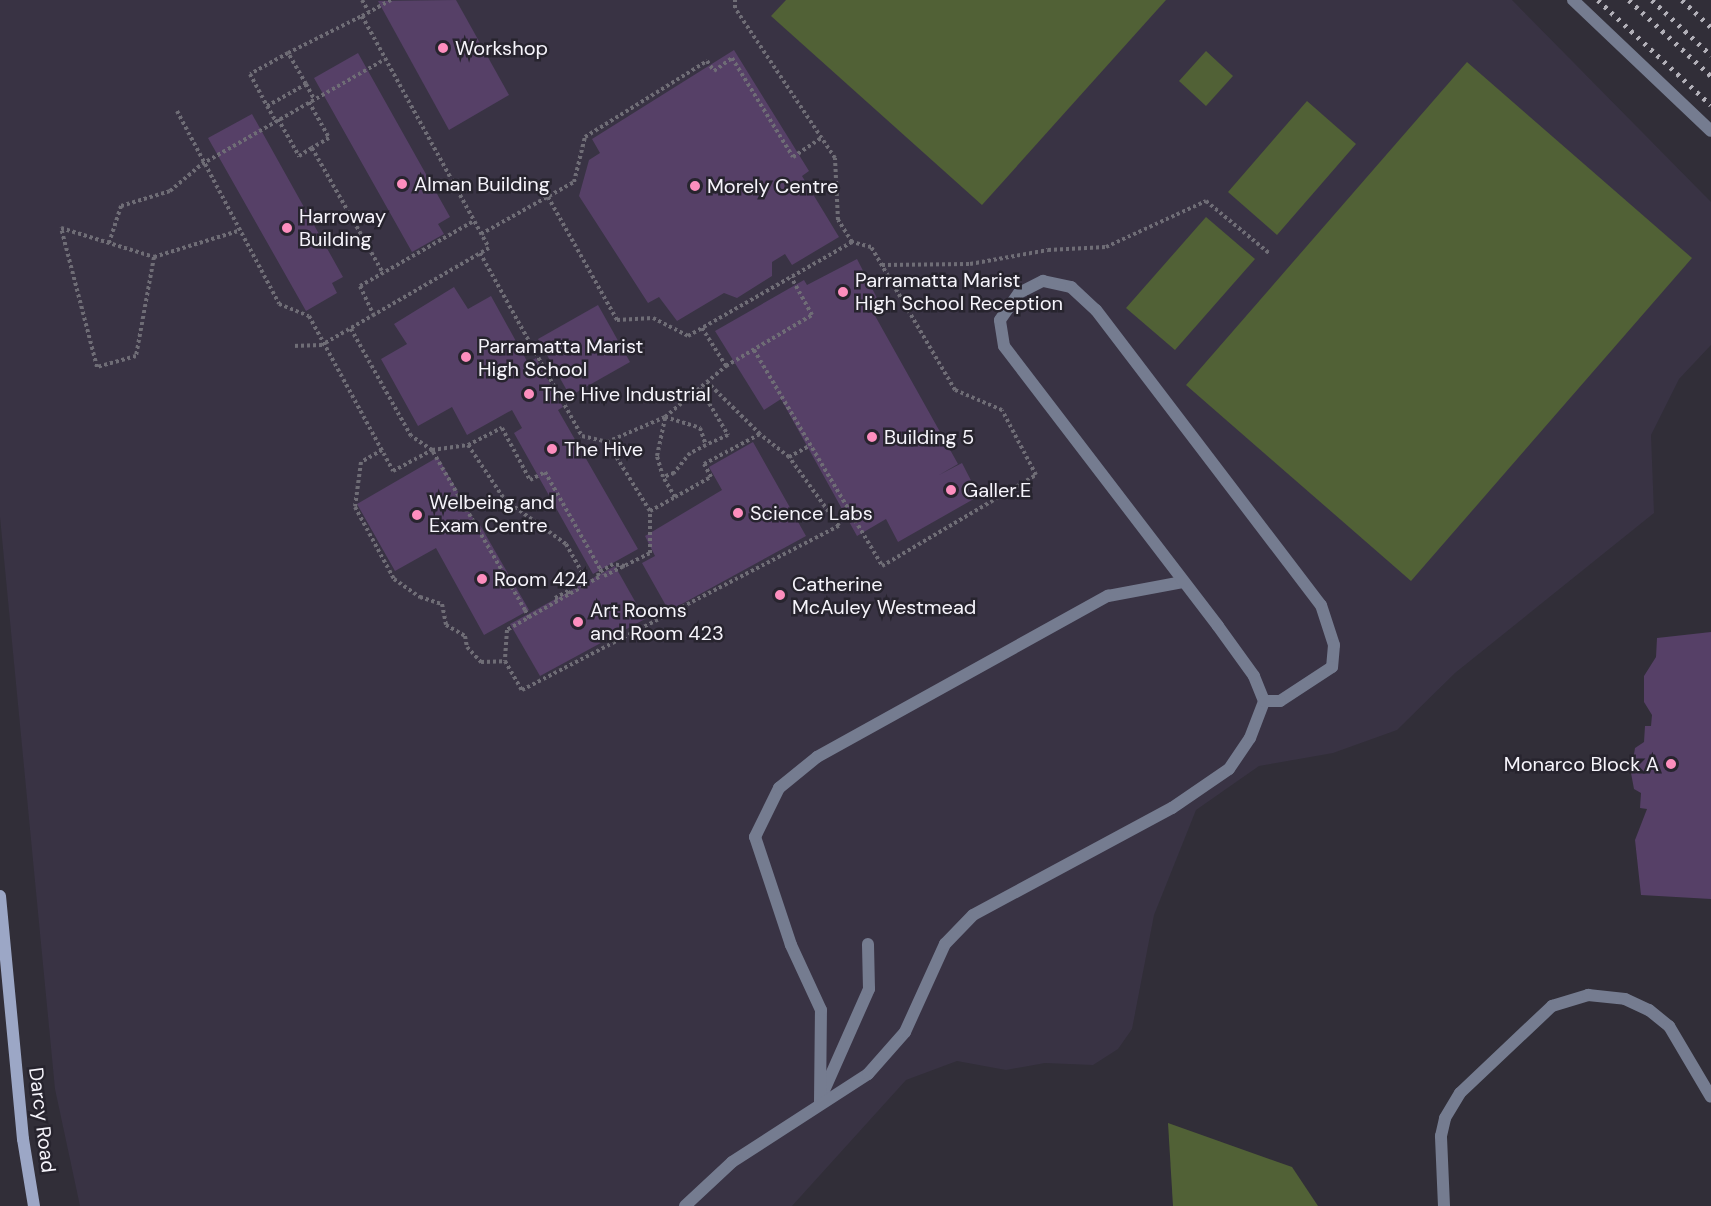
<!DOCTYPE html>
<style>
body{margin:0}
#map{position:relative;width:1711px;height:1206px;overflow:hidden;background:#312e38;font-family:"DM Sans",sans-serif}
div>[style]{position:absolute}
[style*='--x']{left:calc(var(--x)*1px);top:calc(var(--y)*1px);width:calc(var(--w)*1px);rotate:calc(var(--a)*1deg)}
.built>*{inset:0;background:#393344}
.green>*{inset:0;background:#516136}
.building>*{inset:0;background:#564067}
.path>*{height:4px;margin-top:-2px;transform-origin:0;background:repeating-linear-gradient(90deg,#6f6d76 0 3px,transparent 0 6px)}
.lane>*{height:12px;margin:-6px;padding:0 6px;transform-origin:6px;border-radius:6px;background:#757c90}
.street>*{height:12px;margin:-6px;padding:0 6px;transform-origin:6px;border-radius:6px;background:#757c90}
.secondary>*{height:12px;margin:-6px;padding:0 6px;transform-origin:6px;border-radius:6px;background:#9ca7c6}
.rail>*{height:4.5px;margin-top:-2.25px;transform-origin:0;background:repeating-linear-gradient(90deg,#b2b0b8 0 3px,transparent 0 9px)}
.path-bridge>*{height:4px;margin-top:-2px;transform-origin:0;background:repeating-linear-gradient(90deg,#6f6d76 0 3px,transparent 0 6px)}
.dots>*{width:16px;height:16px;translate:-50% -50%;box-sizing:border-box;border:3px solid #27242e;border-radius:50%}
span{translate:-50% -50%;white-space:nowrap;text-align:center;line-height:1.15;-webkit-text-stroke:5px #27242e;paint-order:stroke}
.poi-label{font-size:20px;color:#f6f4fb}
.left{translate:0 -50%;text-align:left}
.right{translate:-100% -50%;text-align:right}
.street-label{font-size:20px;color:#f6f4fb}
</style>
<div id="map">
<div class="built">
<i style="clip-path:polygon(0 0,1512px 0,1711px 202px,1711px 345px,1679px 379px,1651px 435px,1654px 513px,1455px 673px,1397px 730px,1333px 753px,1259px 766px,1196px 810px,1154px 915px,1132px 1029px,1118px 1049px,1093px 1065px,1045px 1063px,1006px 1070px,957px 1061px,906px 1080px,792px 1206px,80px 1206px,55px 1089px,0 517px)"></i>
</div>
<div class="green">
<i style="clip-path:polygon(786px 0,1166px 0,982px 205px,771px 16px)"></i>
<i style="clip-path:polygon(1206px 51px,1233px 76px,1206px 106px,1179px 81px)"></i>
<i style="clip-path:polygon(1467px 62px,1692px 258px,1411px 581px,1186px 385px)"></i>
<i style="clip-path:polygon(1307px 101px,1356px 144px,1277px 235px,1228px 192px)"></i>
<i style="clip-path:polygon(1206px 217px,1255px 259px,1175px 350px,1126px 308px)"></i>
<i style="clip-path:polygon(1168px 1123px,1292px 1167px,1318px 1206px,1173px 1206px)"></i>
</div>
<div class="building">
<i style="clip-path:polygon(456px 0,509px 95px,449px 130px,378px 1px)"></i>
<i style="clip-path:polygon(734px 50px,809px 171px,802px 176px,839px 237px,792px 265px,785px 254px,772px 262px,772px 276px,737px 298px,724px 293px,677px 321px,659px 297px,648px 303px,579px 196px,589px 160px,600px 153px,592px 139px)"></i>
<i style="clip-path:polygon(358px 53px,450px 217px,438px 224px,444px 234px,412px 252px,314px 78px)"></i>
<i style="clip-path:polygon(252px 114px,343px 277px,332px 283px,337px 293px,306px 311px,208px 138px)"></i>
<i style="clip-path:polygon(857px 259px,878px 300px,869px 305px,958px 464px,939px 475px,962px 463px,979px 496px,898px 542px,886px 519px,857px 536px,781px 399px,764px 410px,715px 331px,804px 280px,807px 285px)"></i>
<i style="clip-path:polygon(454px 287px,468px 309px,491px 296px,528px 363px,536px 358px,563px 407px,558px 410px,638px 549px,593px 574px,514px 433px,522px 428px,512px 410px,467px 435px,452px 407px,418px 426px,381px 359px,407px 344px,394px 324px)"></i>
<i style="clip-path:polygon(598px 305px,630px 362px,570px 396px,538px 339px)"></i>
<i style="clip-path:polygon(753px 442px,806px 536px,669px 611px,642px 563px,655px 556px,645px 536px,722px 490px,709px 467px)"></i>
<i style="clip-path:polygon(438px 457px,477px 525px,460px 536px,480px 525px,529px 610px,484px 635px,436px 548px,395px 571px,357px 504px)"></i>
<i style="clip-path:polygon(615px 566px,645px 619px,540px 676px,510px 624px)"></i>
<i style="clip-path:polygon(1711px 632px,1711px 899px,1641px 895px,1635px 840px,1647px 809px,1640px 808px,1641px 793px,1634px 789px,1631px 773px,1635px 748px,1644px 742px,1645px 726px,1651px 726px,1652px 715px,1644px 702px,1644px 676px,1656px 657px,1657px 638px)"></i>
</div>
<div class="path">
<i style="--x:362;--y:0;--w:14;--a:60"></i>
<i style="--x:362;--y:16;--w:33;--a:-29"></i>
<i style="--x:288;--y:53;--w:43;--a:151.1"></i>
<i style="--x:250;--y:74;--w:36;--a:62"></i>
<i style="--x:267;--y:106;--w:45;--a:-29.4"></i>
<i style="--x:306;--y:84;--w:36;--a:-120"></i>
<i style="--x:288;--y:53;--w:83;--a:-26.6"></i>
<i style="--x:362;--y:16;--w:264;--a:61.3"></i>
<i style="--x:489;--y:248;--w:193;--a:149.9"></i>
<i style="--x:322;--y:345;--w:30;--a:178"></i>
<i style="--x:306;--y:84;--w:17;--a:62"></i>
<i style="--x:309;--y:102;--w:41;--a:60.9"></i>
<i style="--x:329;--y:138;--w:20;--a:150"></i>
<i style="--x:267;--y:106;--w:16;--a:60"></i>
<i style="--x:177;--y:111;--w:218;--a:62.1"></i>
<i style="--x:279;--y:304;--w:32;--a:22"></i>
<i style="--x:309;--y:316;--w:176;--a:61.5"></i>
<i style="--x:393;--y:471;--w:44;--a:-28.3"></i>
<i style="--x:432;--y:450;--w:25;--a:-146"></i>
<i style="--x:411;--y:436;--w:123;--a:-119.3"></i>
<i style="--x:278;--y:119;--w:43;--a:60.4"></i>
<i style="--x:299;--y:156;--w:15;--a:-32"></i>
<i style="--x:312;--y:148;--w:144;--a:60.4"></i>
<i style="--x:548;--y:197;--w:141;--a:60.7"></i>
<i style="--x:617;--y:320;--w:36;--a:-3"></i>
<i style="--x:653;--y:318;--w:39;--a:27"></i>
<i style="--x:688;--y:336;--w:189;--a:-29.8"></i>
<i style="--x:852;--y:242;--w:26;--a:-122"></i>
<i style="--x:838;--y:220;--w:62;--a:-92.8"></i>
<i style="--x:835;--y:158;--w:180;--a:-123.7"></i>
<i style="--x:735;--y:8;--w:8;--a:-90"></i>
<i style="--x:481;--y:234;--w:107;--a:-29.2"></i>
<i style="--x:574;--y:182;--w:46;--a:-76.3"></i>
<i style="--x:585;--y:137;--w:144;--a:-31.9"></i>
<i style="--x:707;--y:61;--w:12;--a:55"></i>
<i style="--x:714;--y:71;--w:22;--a:-36"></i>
<i style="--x:732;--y:58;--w:116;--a:58.4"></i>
<i style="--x:793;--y:157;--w:36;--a:-34"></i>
<i style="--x:109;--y:243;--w:39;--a:-72"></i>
<i style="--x:121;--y:206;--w:51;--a:-17"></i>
<i style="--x:170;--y:191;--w:42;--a:-40.2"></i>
<i style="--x:202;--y:164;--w:211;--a:-29.8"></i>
<i style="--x:480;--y:253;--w:210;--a:60.9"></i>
<i style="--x:582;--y:436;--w:26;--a:13"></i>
<i style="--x:607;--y:442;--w:63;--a:-23.3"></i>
<i style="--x:665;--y:417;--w:80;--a:-39.9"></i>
<i style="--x:154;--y:257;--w:101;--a:100.3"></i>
<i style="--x:136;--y:356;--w:41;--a:164.2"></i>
<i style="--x:97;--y:367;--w:144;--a:-104.5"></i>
<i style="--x:61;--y:228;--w:97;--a:17.3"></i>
<i style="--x:154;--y:257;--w:88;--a:-17.2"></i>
<i style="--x:882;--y:265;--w:88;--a:-0.7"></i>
<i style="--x:970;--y:264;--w:79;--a:-10.2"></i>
<i style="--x:1048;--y:250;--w:58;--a:-3"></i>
<i style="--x:1106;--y:247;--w:110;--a:-24.7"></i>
<i style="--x:1206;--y:201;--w:83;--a:39.6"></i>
<i style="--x:374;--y:316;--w:33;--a:-115"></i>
<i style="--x:360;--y:286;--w:131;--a:-29.7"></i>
<i style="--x:702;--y:328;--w:45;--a:57.7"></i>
<i style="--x:726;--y:366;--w:100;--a:-30.7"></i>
<i style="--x:812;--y:315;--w:43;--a:-118.9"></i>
<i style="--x:754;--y:350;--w:251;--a:59.3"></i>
<i style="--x:882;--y:566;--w:179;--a:-30.6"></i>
<i style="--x:1036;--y:475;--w:73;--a:-117.6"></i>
<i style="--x:1002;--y:410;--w:51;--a:-156.9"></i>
<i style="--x:955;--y:390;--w:166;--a:-120.4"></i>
<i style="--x:871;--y:247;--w:20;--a:-165"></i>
<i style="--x:700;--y:388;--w:55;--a:59.2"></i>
<i style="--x:728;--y:435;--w:24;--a:156"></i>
<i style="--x:706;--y:445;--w:18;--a:153"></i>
<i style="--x:690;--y:453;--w:26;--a:129"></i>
<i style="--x:674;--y:473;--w:12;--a:160"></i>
<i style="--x:663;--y:477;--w:22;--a:-106"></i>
<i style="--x:657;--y:456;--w:40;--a:-78"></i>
<i style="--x:665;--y:417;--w:37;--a:17"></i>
<i style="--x:700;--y:428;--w:18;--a:71"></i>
<i style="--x:607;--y:442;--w:81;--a:58.1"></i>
<i style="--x:650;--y:511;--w:29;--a:-29"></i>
<i style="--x:675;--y:497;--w:23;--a:-121"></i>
<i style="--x:468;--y:445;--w:66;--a:56.1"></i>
<i style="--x:505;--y:500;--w:75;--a:35.8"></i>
<i style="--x:566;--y:544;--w:45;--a:60.6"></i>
<i style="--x:382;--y:450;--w:24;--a:150"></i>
<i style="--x:361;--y:462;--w:45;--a:97.6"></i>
<i style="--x:355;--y:507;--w:82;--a:61.6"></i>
<i style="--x:394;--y:579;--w:32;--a:35"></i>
<i style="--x:420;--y:597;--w:23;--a:18"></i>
<i style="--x:442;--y:604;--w:21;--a:79"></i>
<i style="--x:446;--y:625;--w:22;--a:30"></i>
<i style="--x:465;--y:636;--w:11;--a:80"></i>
<i style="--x:467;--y:647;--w:21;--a:47"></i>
<i style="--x:481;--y:662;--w:24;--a:-2"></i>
<i style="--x:789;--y:457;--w:25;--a:-29"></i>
<i style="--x:675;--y:497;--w:41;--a:-29.1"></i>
<i style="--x:711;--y:477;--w:15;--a:-118"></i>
<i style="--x:704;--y:464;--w:64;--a:-28.2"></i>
<i style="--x:760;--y:434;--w:74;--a:-135.5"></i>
<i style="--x:625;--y:566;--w:12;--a:-171"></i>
<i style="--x:613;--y:564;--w:17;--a:149"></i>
<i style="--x:598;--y:573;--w:4;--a:76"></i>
<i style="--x:599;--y:577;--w:106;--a:150.1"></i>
<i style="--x:507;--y:630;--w:31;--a:94"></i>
<i style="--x:505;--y:661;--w:34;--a:60"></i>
<i style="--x:522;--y:690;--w:357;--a:-27.4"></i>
<i style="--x:839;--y:526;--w:85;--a:-125.9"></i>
<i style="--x:789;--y:457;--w:37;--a:-142"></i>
<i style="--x:604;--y:576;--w:51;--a:-26.6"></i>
<i style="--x:650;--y:553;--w:42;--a:-90"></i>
<i style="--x:558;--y:599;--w:3;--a:-162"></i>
<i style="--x:555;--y:598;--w:15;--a:-28"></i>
<i style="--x:568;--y:591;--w:4;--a:56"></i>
<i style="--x:525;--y:610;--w:185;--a:-120.2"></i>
<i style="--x:432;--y:450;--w:36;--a:-8"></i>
<i style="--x:468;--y:445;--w:38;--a:-27"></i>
<i style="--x:502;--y:428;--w:59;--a:61.7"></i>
<i style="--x:530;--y:480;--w:17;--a:-28"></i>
<i style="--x:545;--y:472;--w:112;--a:60.4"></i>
</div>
<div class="lane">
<i style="--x:1573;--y:0;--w:190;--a:43.5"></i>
<i style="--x:822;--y:1095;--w:116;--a:-66.1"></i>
<i style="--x:869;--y:989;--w:45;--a:-91.3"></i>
<i style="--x:820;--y:1102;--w:92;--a:-89.4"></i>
<i style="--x:821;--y:1010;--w:72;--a:-114.8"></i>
<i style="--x:791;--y:945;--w:114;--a:-108.4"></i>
<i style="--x:755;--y:837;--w:55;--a:-63.9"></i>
<i style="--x:779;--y:788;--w:49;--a:-39.2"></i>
<i style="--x:817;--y:757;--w:333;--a:-29"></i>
<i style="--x:1108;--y:596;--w:76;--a:-10.6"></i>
<i style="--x:685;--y:1206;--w:64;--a:-43.1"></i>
<i style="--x:732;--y:1162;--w:162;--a:-32.9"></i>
<i style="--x:868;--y:1074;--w:56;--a:-48.6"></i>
<i style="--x:905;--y:1032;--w:97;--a:-65.6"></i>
<i style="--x:945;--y:944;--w:40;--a:-46"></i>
<i style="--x:973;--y:915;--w:226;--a:-28.3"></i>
<i style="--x:1172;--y:808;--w:69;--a:-34.4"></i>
<i style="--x:1229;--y:769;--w:37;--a:-56"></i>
<i style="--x:1250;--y:738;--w:40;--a:-69"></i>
<i style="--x:1264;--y:701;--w:27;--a:-112"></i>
<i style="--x:1254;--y:676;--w:62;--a:-125.8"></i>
<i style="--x:1218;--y:626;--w:352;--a:-127.4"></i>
<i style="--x:1004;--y:346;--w:26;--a:-99"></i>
<i style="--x:1000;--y:320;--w:33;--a:-55"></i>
<i style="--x:1019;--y:293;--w:27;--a:-27"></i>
<i style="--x:1043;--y:281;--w:29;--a:12"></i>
<i style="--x:1071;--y:287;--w:34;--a:43"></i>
<i style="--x:1096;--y:310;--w:371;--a:52.7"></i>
<i style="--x:1321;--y:605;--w:42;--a:72"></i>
<i style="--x:1334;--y:645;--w:22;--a:95"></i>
<i style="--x:1332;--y:667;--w:62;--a:146.8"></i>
<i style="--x:1280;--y:701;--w:16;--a:180"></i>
</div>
<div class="street">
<i style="--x:1444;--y:1206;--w:70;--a:-92.5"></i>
<i style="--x:1441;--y:1136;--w:18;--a:-77"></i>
<i style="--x:1445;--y:1118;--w:29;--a:-59"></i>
<i style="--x:1460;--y:1093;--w:127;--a:-43.4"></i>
<i style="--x:1552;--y:1006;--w:38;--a:-17"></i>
<i style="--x:1588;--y:995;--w:37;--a:6"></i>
<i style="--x:1625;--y:999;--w:26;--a:25"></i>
<i style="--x:1649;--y:1010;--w:26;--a:39"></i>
<i style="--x:1669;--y:1026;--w:82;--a:59.4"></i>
</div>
<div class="secondary">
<i style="--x:0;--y:896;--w:244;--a:84.6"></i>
<i style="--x:23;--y:1139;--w:68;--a:80.7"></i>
</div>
<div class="rail">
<i style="--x:1598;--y:0;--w:154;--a:42.9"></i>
<i style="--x:1629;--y:0;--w:112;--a:42.8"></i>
<i style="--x:1652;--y:0;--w:81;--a:43"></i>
<i style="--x:1682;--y:0;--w:40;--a:43"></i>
</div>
<div class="path-bridge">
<i style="--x:600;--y:569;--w:6;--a:59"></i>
<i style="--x:525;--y:610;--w:10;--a:61"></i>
</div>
<div class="dots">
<i style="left:443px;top:48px;background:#fd8ebe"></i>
<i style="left:402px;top:184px;background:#fd8ebe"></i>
<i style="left:695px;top:186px;background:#fd8ebe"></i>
<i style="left:287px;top:228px;background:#fd8ebe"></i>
<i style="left:843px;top:292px;background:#fd8ebe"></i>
<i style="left:466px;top:357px;background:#fd8ebe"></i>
<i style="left:529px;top:394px;background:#fd8ebe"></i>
<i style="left:872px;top:437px;background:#fd8ebe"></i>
<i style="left:552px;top:449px;background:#fd8ebe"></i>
<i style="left:951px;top:490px;background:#fd8ebe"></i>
<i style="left:738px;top:513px;background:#fd8ebe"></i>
<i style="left:417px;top:515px;background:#fd8ebe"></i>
<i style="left:482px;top:579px;background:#fd8ebe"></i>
<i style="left:780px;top:595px;background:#fd8ebe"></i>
<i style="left:578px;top:622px;background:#fd8ebe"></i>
<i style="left:1671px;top:764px;background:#fd8ebe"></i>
</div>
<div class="poi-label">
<span class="left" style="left:455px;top:48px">Workshop</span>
<span class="left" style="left:414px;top:184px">Alman Building</span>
<span class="left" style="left:707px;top:186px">Morely Centre</span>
<span class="left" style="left:299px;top:228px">Harroway<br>Building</span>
<span class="left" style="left:855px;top:292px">Parramatta Marist<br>High School Reception</span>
<span class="left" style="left:478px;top:358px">Parramatta Marist<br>High School</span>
<span class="left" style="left:541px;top:394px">The Hive Industrial</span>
<span class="left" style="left:884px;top:437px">Building 5</span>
<span class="left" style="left:564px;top:449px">The Hive</span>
<span class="left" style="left:963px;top:490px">Galler.E</span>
<span class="left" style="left:429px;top:514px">Welbeing and<br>Exam Centre</span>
<span class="left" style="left:750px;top:513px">Science Labs</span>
<span class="left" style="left:494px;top:579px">Room 424</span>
<span class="left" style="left:792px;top:596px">Catherine<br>McAuley Westmead</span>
<span class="left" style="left:590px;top:622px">Art Rooms<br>and Room 423</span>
<span class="right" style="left:1659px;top:764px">Monarco Block A</span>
</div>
<div class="street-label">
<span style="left:42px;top:1120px;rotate:83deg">Darcy Road</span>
</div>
</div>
